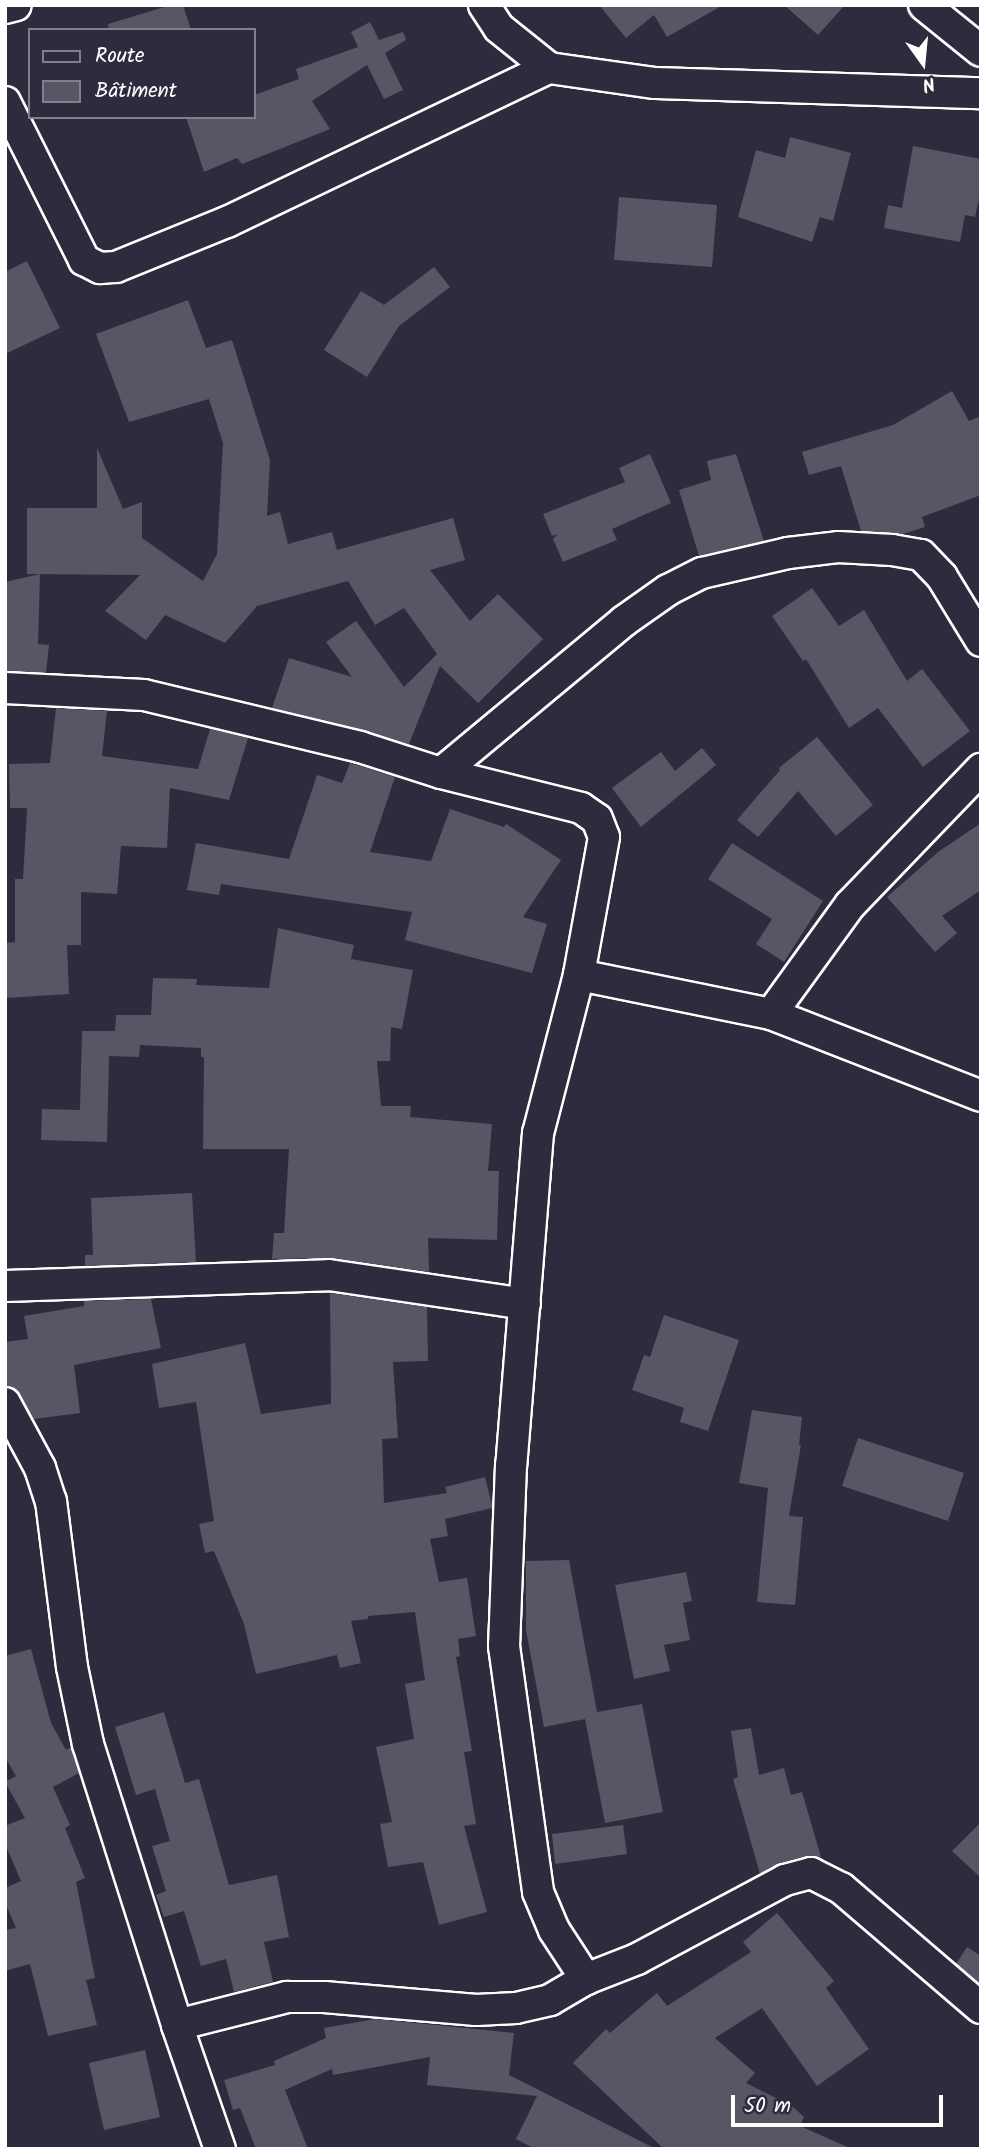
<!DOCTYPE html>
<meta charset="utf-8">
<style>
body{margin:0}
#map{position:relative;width:986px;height:2154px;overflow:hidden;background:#2f2a3d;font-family:Kalam,sans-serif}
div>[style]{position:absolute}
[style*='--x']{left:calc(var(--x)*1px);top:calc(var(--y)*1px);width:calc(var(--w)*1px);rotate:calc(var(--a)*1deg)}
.building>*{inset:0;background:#595564}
.roads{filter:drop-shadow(2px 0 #fff) drop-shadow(-2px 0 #fff) drop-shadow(0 2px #fff) drop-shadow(0 -2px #fff)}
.minor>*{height:30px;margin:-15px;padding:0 15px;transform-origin:15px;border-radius:15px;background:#2f2a3d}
span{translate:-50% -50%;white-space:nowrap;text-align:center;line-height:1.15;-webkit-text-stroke:5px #2f2a3d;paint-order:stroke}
.frame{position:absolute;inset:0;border:7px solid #fff;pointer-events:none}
.legend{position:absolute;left:28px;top:28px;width:228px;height:91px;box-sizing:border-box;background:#2f2a3d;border:2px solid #827f8b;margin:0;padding:9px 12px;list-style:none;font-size:21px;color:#fff}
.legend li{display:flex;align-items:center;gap:14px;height:35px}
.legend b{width:35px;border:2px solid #827f8b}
.north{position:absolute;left:888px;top:28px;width:70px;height:70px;-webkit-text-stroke:5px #2f2a3d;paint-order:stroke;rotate:165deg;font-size:19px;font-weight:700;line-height:28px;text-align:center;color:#fff}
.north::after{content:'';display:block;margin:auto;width:24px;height:32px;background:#fff;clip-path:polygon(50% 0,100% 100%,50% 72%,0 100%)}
.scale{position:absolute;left:731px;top:2095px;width:212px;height:32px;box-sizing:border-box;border:4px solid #fff;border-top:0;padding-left:9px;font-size:21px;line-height:24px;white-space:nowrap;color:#fff;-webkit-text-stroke:5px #2f2a3d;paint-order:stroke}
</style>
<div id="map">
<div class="building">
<i style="clip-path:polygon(171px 5px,183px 5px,191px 30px,109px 30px,108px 24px)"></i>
<i style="clip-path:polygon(599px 5px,723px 5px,667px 37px,654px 15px,626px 38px)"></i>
<i style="clip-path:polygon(784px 5px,845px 5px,818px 35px)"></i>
<i style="clip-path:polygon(370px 22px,379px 40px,403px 32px,406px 40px,385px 53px,403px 90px,384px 99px,367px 65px,312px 101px,330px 129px,242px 164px,237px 158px,204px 172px,186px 117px,254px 117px,254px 95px,299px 79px,296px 69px,358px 47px,351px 32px)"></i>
<i style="clip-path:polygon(790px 137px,851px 153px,833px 221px,820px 217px,812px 242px,738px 217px,756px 150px,785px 158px)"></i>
<i style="clip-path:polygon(913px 146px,981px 159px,981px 189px,975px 217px,965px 215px,960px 242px,884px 228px,888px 205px,902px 208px)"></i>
<i style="clip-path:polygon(619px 197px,717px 205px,712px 267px,614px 260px)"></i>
<i style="clip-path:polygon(27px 261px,60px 328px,5px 354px,5px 272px)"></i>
<i style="clip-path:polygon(434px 267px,450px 287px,399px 326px,367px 377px,324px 350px,361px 291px,384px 305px)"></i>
<i style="clip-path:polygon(188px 300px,206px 348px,232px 340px,270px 460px,267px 516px,280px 512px,288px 544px,332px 532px,337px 550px,453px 518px,465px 560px,430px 570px,470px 621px,498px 594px,543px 639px,478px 703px,440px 666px,409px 744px,272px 708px,289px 658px,352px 677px,326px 642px,356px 621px,404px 687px,437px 654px,404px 608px,375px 625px,348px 581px,257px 606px,225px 643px,165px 615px,146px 640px,105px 611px,140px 575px,27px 574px,27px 508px,97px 508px,97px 448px,123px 509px,142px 502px,142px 538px,203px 581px,217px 554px,223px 443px,209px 399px,129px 422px,96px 334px)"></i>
<i style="clip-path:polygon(952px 391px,969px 421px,981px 416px,981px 495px,922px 517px,925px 527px,903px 534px,861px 531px,841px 466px,809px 475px,802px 452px,893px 425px)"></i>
<i style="clip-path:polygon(650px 454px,671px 503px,612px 529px,617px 540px,563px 562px,553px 539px,558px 534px,552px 536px,543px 514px,625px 482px,619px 468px)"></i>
<i style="clip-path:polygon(736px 454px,764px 541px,699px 556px,679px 490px,711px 480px,707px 461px)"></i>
<i style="clip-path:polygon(40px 574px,38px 644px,49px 645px,46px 673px,5px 671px,5px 582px)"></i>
<i style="clip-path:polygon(812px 588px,839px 626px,864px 610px,907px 681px,922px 669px,970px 731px,923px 767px,878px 708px,849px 728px,806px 659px,803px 661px,772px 616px)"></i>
<i style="clip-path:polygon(56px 708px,107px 711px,102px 756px,198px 769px,210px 729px,248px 738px,229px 800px,170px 788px,167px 848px,121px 846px,117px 894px,81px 892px,81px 945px,67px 945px,69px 994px,5px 998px,5px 943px,15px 942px,15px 879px,23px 879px,27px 808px,10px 808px,9px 764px,50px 763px)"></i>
<i style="clip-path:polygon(817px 737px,873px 805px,836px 836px,798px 791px,758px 837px,737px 820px,780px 770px,779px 768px)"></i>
<i style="clip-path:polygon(702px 748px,716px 765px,641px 827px,612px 788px,661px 752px,675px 771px)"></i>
<i style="clip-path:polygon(350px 763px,395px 777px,370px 852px,431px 861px,450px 809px,504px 827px,506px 824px,561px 860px,523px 917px,547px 924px,532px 973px,405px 940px,412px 912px,221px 884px,219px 895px,187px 890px,196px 843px,289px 859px,317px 775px,342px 783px)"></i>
<i style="clip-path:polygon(981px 823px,981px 890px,942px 916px,957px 933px,935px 952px,887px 897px,938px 852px)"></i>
<i style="clip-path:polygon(732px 843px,823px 901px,784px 962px,756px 944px,772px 919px,708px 879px)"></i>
<i style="clip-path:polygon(278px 928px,354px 945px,351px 959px,413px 970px,402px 1029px,391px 1027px,390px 1061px,377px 1061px,381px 1106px,411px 1106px,410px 1117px,492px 1124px,488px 1171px,499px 1171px,497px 1240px,428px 1238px,429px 1272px,332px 1258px,272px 1259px,274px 1233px,284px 1233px,289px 1149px,203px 1149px,204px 1057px,201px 1057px,201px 1048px,140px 1045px,139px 1057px,109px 1056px,107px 1142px,41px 1140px,42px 1109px,80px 1110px,82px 1031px,115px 1031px,116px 1015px,151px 1015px,153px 978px,197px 979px,196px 985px,269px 988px)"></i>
<i style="clip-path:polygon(192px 1193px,196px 1262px,85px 1266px,85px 1255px,93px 1255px,91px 1198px)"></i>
<i style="clip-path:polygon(330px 1293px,427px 1307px,428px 1361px,393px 1362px,398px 1438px,382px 1439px,384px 1503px,447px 1493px,445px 1487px,485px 1477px,492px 1505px,492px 1508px,445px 1519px,448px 1536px,430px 1539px,439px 1582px,467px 1578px,476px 1636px,458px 1639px,460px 1656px,456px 1657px,472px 1751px,464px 1752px,476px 1824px,464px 1826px,487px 1912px,439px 1925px,423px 1862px,388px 1867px,380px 1824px,392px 1822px,376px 1747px,414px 1739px,405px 1684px,425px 1680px,415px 1612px,368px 1616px,368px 1619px,351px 1621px,361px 1663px,340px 1668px,337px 1655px,256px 1674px,244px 1624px,214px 1551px,205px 1553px,199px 1524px,214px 1521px,196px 1402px,159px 1408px,152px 1364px,245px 1343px,261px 1414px,331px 1404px)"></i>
<i style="clip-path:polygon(151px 1299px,161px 1348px,74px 1365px,80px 1413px,34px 1419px,20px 1394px,5px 1386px,5px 1342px,28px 1339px,24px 1316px,84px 1306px,84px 1301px)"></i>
<i style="clip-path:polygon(664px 1315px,739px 1340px,708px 1431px,680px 1422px,684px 1408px,632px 1390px,644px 1355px,650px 1357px)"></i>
<i style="clip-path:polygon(752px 1410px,802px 1417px,799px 1445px,801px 1445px,789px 1516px,803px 1517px,795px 1605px,757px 1602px,768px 1488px,739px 1483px)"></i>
<i style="clip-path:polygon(858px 1438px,964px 1473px,948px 1521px,842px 1486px)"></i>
<i style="clip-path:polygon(569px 1560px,597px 1712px,642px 1704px,663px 1812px,605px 1823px,585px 1719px,544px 1727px,526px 1630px,526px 1561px)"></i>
<i style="clip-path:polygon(686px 1572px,692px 1601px,683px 1603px,690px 1640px,664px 1645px,670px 1671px,634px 1679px,615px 1585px)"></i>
<i style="clip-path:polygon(31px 1649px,51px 1723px,66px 1750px,71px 1747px,79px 1773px,53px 1787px,70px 1825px,65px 1828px,85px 1878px,76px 1882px,95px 1978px,86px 1980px,97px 2025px,48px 2036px,30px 1964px,5px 1971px,5px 1930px,16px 1928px,5px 1902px,5px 1888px,21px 1881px,5px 1844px,5px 1826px,25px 1818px,5px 1782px,16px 1776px,5px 1757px,5px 1656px)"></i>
<i style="clip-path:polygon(164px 1712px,185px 1783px,199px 1779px,229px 1885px,277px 1875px,289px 1937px,264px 1942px,273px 1982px,234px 1992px,226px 1959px,201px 1966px,184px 1911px,164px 1917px,156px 1895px,166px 1891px,152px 1846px,170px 1841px,155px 1789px,136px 1795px,115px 1727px)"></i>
<i style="clip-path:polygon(751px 1728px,759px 1775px,784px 1768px,791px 1795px,802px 1792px,821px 1857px,806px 1856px,780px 1863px,760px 1874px,733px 1779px,738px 1777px,731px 1731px)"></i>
<i style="clip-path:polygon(981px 1822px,981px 1878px,952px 1851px)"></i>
<i style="clip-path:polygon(623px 1825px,627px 1854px,555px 1864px,552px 1834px)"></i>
<i style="clip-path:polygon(777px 1913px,834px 1981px,826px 1988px,869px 2049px,817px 2086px,762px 2008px,715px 2038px,755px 2073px,746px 2083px,792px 2106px,804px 2117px,800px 2126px,852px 2149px,664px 2149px,573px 2063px,606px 2029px,610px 2033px,657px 1993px,667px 2006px,751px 1952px,743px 1942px)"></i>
<i style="clip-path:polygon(967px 1947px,981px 1956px,981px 1985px,956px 1964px)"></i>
<i style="clip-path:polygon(375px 2019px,514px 2033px,509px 2075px,656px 2149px,535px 2149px,516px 2139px,537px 2096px,427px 2085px,430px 2057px,333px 2075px,332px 2069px,285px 2090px,308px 2149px,256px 2149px,240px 2108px,233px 2110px,224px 2080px,275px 2065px,274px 2061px,326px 2038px,324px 2028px)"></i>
<i style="clip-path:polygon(145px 2050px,160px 2117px,104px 2130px,89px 2063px)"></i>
</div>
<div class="roads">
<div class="minor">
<i style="--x:484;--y:5;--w:27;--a:57"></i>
<i style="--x:499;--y:28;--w:64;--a:38.7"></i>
<i style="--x:549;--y:68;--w:107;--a:8.1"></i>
<i style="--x:655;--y:83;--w:326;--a:1.8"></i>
<i style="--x:924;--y:5;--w:73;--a:38.9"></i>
<i style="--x:5;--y:8;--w:11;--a:-15"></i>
<i style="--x:5;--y:102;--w:177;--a:63.4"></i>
<i style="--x:84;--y:260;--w:18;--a:27"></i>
<i style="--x:100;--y:268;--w:16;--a:-4"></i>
<i style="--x:116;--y:267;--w:120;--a:-22.1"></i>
<i style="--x:227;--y:222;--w:357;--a:-25.6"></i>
<i style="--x:5;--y:688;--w:139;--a:2.9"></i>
<i style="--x:144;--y:695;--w:222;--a:13.5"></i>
<i style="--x:360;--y:747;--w:85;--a:17.8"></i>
<i style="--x:441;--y:773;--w:144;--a:14"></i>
<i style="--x:581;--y:808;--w:19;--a:35"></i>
<i style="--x:597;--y:819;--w:19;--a:69"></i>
<i style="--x:604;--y:837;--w:140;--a:100.3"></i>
<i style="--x:579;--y:975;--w:163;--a:104.5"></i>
<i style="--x:538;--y:1133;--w:333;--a:94.6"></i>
<i style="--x:511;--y:1465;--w:181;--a:92.2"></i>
<i style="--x:504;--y:1646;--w:248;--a:82.1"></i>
<i style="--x:538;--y:1892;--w:41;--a:67.2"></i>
<i style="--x:554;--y:1930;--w:59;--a:56.9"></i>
<i style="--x:586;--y:1979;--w:55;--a:-21.4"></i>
<i style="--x:637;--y:1959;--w:168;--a:-28.1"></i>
<i style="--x:785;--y:1880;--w:27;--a:-15"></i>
<i style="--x:811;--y:1873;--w:34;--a:27"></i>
<i style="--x:841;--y:1888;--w:184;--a:40.6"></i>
<i style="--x:441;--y:773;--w:238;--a:-39.7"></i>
<i style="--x:624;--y:621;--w:54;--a:-35.2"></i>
<i style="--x:668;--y:590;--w:38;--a:-27"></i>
<i style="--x:702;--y:573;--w:88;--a:-13.1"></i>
<i style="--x:788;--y:553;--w:50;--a:-6.8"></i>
<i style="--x:838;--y:547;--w:54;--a:3.2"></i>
<i style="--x:892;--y:550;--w:29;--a:10"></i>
<i style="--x:921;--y:555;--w:30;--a:46"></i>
<i style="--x:942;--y:577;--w:75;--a:58.6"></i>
<i style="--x:579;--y:975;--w:196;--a:11.5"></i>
<i style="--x:771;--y:1014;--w:225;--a:21.3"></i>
<i style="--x:771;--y:1014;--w:135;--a:-54.1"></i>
<i style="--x:850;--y:905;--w:189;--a:-46.1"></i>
<i style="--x:5;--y:1286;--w:324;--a:-1.9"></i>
<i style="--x:329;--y:1275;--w:198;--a:8.4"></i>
<i style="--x:5;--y:1403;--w:74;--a:61.7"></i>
<i style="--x:40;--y:1468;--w:35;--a:72"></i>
<i style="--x:51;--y:1501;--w:167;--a:82.8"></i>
<i style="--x:72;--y:1667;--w:79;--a:78.3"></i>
<i style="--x:88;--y:1744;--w:295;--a:72.4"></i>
<i style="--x:177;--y:2025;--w:131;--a:70.9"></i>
<i style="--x:177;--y:2025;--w:114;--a:-14.3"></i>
<i style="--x:287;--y:1997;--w:37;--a:0"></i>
<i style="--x:324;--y:1997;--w:153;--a:4.9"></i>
<i style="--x:476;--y:2010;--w:40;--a:-2.9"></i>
<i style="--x:516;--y:2008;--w:35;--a:-13"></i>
<i style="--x:550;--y:2000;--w:42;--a:-30.3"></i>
</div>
</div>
<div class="frame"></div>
<ul class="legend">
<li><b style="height:9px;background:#2f2a3d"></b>Route</li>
<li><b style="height:19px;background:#595564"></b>Bâtiment</li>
</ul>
<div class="north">N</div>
<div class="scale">50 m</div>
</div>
